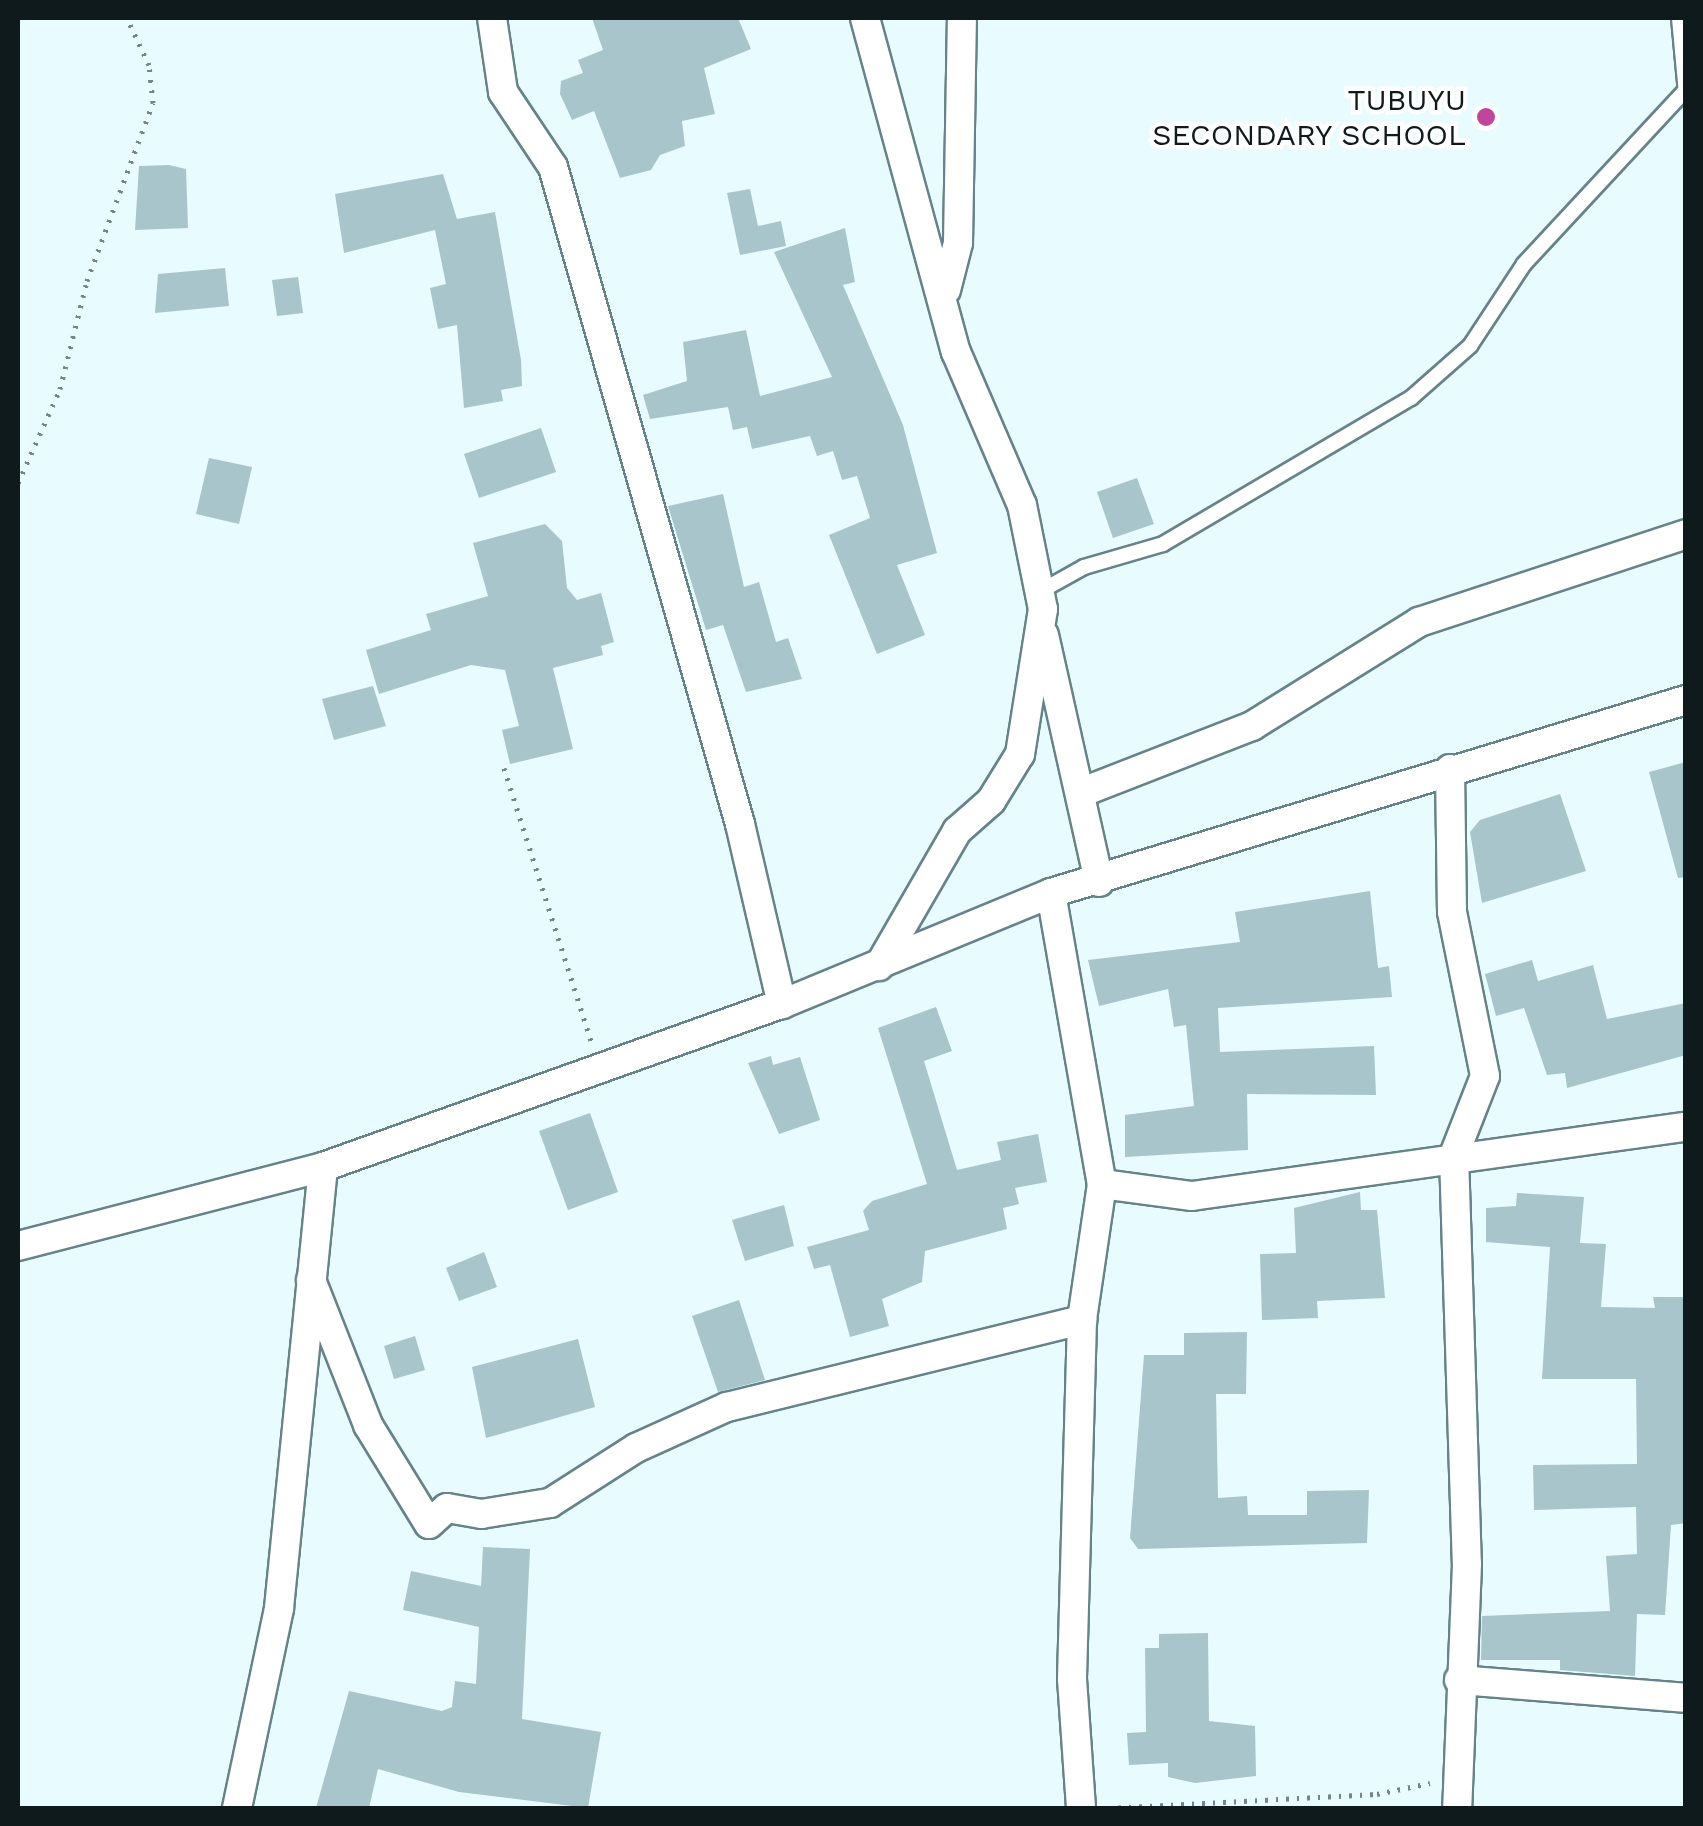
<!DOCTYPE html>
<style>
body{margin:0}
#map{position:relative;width:1703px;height:1826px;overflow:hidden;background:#e8fbff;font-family:"Work Sans",sans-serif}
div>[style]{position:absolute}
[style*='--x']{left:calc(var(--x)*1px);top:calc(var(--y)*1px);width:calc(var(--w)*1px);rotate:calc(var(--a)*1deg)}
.building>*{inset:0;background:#a7c5cb}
.path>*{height:5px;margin-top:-2.5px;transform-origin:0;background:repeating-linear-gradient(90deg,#758488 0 2.5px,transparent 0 10.5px)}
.roads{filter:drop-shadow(2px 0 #668389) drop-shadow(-2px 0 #668389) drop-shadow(0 2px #668389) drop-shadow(0 -2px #668389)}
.service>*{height:14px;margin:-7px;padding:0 7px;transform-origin:7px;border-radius:7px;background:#fff}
.minor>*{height:28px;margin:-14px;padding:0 14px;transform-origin:14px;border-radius:14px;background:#fff}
.dots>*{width:28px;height:28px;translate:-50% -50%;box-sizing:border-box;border:5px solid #fff;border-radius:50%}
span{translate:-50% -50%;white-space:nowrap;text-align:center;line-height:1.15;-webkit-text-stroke:9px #fff;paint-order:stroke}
.poi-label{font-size:30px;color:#0f1a1d}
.right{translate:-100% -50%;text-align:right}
.frame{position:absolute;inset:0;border:20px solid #0f1a1d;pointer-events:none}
</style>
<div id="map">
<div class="building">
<i style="clip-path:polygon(592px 18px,738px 18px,751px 49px,704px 68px,715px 114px,682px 121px,685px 146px,660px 155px,651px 170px,620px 178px,594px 111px,572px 120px,560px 94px,561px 81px,583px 73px,578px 60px,603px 50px)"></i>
<i style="clip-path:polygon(169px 165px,186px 169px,188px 228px,135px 230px,139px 166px)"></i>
<i style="clip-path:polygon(443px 174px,457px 219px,495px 212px,521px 360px,522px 386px,501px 390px,503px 401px,464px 408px,457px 325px,438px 329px,430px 288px,446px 284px,435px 230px,344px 253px,335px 194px)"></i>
<i style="clip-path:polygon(750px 189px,758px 226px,781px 221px,786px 246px,740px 255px,727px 193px)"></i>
<i style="clip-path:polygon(845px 228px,855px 282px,843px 285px,903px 425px,937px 553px,897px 565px,925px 635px,877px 654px,829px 535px,870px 518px,857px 476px,842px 480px,833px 451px,817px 456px,810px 436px,752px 449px,747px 427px,733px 430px,728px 407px,650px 419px,643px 395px,687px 381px,683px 342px,746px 330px,760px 396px,832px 377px,774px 252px)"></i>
<i style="clip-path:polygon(225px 268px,229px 306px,155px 313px,158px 274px)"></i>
<i style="clip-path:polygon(298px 277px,303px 313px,277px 316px,272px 280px)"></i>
<i style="clip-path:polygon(541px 428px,556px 472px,479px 498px,464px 454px)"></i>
<i style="clip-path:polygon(209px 458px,252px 467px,239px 524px,196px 514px)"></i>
<i style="clip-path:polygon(1137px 478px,1154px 524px,1113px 538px,1097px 492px)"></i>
<i style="clip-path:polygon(723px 494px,744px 587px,759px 582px,776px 642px,788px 638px,802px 679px,746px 692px,723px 625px,706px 630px,668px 506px)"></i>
<i style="clip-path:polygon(545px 524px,562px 541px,567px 588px,577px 600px,601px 593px,614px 642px,601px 646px,603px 655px,553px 668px,573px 749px,510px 764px,502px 730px,519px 726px,505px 670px,471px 665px,379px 694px,366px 650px,431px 630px,426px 614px,488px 596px,473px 543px)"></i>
<i style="clip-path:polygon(373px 686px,386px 726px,334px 740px,322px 699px)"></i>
<i style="clip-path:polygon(1686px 762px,1686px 877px,1678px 878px,1649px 772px)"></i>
<i style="clip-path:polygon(1560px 794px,1586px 871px,1482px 903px,1470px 832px,1480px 820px)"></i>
<i style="clip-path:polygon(1370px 891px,1378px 968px,1389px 966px,1392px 997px,1218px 1008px,1220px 1052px,1374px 1046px,1376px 1095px,1247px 1094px,1248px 1150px,1125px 1157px,1125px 1115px,1194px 1106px,1186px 1025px,1174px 1027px,1168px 989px,1099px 1006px,1088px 960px,1240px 942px,1235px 912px)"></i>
<i style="clip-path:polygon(1532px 960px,1538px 981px,1593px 965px,1607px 1019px,1686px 1003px,1686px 1055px,1567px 1088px,1565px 1073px,1547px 1075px,1524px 1008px,1496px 1016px,1485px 974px)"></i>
<i style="clip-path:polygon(936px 1007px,952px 1051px,924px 1061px,957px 1170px,1001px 1160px,997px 1142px,1038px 1134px,1047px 1182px,1015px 1188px,1019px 1204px,1003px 1208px,1007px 1229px,925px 1251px,922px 1282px,882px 1299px,889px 1326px,850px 1337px,830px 1265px,814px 1269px,807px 1247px,869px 1230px,863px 1211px,872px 1201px,927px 1184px,878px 1028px)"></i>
<i style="clip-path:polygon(771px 1056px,773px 1065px,800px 1057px,820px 1120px,779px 1134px,748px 1063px)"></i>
<i style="clip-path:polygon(590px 1113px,618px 1192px,568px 1210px,539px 1131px)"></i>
<i style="clip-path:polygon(1360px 1192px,1361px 1210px,1377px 1210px,1385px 1298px,1317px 1301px,1318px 1318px,1262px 1320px,1260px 1254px,1296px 1253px,1294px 1208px)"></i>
<i style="clip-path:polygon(1517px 1193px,1584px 1197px,1580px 1243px,1606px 1244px,1601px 1307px,1655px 1308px,1653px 1297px,1686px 1297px,1686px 1523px,1671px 1525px,1665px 1615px,1637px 1614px,1635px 1676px,1560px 1670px,1560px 1660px,1481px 1660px,1482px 1616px,1610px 1611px,1606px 1556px,1637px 1554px,1636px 1507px,1534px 1510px,1533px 1465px,1637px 1464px,1636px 1379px,1542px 1379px,1550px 1247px,1486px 1242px,1486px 1208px,1516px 1206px)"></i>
<i style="clip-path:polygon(784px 1205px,794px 1246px,745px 1261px,732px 1220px)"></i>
<i style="clip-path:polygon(484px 1252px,497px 1287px,459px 1301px,446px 1268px)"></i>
<i style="clip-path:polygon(739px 1300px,765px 1380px,718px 1392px,692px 1316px)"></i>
<i style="clip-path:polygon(1247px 1332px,1246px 1394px,1216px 1394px,1218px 1498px,1247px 1496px,1248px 1515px,1307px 1515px,1307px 1491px,1369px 1490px,1367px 1543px,1138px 1549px,1130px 1538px,1144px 1355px,1184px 1355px,1184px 1333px)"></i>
<i style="clip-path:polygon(415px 1336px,425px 1370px,394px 1379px,384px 1346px)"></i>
<i style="clip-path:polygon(578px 1339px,595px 1407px,486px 1438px,472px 1367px)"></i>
<i style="clip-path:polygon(483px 1547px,530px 1549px,522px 1719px,601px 1732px,588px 1808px,459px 1792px,378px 1769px,369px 1808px,316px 1808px,349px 1691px,442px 1711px,452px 1707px,455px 1681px,476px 1684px,479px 1627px,403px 1610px,411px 1571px,481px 1586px)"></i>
<i style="clip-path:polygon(1208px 1633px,1209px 1721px,1255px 1726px,1256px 1776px,1195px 1783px,1168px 1777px,1168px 1763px,1129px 1765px,1127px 1733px,1146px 1732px,1145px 1648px,1159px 1648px,1159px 1634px)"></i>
</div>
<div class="path">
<i style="--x:18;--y:483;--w:103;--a:-65.9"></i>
<i style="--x:60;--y:389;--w:111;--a:-76"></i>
<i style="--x:87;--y:281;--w:190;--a:-69.7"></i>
<i style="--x:153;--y:103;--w:38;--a:-96"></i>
<i style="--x:149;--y:65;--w:52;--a:-115.1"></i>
<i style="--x:504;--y:768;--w:287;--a:72.3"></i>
<i style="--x:1108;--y:1808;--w:269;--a:-3"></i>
<i style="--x:1377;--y:1794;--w:54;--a:-11.7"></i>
</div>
<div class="roads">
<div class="service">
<i style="--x:1679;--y:18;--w:75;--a:84.7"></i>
<i style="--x:1041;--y:591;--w:49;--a:-29.2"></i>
<i style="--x:1084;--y:567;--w:82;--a:-16.2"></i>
<i style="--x:1163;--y:544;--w:288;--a:-30.5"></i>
<i style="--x:1411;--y:398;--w:79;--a:-41.4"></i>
<i style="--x:1470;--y:346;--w:98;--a:-56.6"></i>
<i style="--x:1524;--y:264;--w:236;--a:-47.1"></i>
</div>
<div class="minor">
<i style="--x:492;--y:18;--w:75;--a:81.5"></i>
<i style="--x:503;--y:92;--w:90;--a:56.3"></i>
<i style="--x:553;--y:167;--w:683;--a:74.11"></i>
<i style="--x:740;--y:824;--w:185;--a:76.9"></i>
<i style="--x:865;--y:18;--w:346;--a:74.8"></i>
<i style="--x:956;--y:352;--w:167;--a:66.7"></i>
<i style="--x:1022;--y:505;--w:106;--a:78.6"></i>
<i style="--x:1043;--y:609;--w:147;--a:99"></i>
<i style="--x:1020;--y:754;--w:55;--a:121.7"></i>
<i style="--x:991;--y:801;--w:45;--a:138.6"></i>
<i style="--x:957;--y:831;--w:156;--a:120"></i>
<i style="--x:946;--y:290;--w:49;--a:-75.7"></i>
<i style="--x:958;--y:243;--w:225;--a:-89"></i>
<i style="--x:1044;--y:635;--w:253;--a:77.4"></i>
<i style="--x:1450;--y:769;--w:143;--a:89.2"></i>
<i style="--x:1452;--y:912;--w:167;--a:78.6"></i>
<i style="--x:1485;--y:1076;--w:85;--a:111.4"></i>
<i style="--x:1454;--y:1155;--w:409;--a:88.2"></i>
<i style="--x:1467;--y:1564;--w:244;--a:92.3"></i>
<i style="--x:1080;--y:793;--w:185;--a:-21.3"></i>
<i style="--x:1252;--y:726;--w:197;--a:-31.9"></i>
<i style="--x:1419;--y:622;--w:281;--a:-18.2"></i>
<i style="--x:1051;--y:893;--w:295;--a:80.1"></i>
<i style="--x:1102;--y:1184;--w:137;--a:98.4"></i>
<i style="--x:1082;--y:1320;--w:359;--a:91.6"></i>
<i style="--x:1072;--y:1679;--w:129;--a:86"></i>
<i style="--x:1102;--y:1184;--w:91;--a:7.6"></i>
<i style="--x:1192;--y:1196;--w:499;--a:-8"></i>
<i style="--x:18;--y:1246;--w:315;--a:-14.5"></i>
<i style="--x:323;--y:1167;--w:487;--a:-19.6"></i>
<i style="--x:782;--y:1004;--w:291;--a:-22.4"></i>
<i style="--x:1051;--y:893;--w:664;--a:-16.91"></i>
<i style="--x:311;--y:1280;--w:156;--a:68.5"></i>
<i style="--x:368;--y:1425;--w:116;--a:58.4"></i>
<i style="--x:429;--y:1524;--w:24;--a:-42"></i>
<i style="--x:447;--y:1508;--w:35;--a:10"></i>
<i style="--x:481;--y:1514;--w:70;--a:-9.1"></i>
<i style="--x:550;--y:1503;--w:102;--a:-32.6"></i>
<i style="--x:636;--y:1448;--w:100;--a:-24.3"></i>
<i style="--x:727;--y:1407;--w:366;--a:-13.8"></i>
<i style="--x:1459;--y:1680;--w:228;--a:4.5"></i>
<i style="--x:237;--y:1808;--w:204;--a:-78.1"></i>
<i style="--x:279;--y:1608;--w:443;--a:-84.3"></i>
</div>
</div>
<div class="dots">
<i style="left:1486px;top:117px;background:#bf469a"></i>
</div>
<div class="poi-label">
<span class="right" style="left:1466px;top:117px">TUBUYU<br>SECONDARY SCHOOL</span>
</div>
<div class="frame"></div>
</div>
